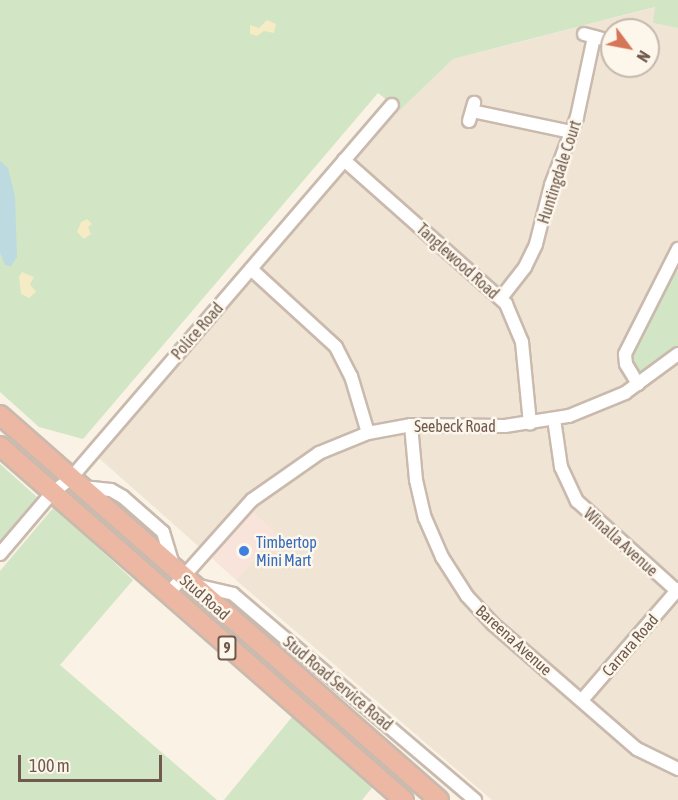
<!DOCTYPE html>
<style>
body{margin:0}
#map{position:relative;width:678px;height:800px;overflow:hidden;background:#f9f2e5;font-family:"Asap Condensed",sans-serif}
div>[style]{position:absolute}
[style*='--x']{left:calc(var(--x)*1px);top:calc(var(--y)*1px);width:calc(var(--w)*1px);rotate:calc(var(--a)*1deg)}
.residential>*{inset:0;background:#f0e4d5}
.commercial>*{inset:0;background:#f8e4da}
.green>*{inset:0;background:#d2e5c5}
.sand>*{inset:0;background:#f5ebc4}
.water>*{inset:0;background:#bcdae0}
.roads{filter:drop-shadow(2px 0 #c9baad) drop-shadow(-2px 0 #c9baad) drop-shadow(0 2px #c9baad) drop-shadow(0 -2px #c9baad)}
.minor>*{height:12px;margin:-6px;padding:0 6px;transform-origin:6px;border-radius:6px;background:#fff}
.highway>*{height:18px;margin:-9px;padding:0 9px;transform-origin:9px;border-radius:9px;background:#ecb8a3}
.dots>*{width:16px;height:16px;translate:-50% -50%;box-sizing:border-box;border:3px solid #fdf6eb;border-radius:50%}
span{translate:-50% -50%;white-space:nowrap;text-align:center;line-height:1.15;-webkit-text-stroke:5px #fdf6eb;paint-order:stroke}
.shield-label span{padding:2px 4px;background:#fdf6eb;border:2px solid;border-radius:4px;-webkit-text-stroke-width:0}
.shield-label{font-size:15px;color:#6f5a4d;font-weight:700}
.street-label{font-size:16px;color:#6f5a4d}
.shop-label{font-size:16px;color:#366cbe}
.left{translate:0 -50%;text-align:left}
.north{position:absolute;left:600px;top:18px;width:60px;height:60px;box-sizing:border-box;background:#fdf6eb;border:2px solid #c4b8ac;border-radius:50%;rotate:122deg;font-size:16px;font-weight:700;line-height:24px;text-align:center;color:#6f5a4d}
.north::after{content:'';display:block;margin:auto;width:21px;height:27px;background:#d57658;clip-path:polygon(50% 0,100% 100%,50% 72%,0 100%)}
.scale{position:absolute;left:18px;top:755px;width:144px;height:27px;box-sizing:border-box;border:3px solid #6f5a4d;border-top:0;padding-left:8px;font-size:18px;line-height:21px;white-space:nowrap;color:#6f5a4d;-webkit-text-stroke:4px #fdf6eb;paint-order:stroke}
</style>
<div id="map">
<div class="residential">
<i style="clip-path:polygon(evenodd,656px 7px,653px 23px,678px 28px,678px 800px,492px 800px,236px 580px,276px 533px,205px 552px,92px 452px,392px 105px,400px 110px,453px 59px,656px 7px,612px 30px,648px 30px,648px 66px,612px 66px,612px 30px)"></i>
</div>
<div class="commercial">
<i style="clip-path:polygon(247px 506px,276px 533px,236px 580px,205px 552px)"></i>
</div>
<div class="green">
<i style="clip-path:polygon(0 0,678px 0,678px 28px,653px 23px,655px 7px,453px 59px,400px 110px,378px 93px,83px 439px,39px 427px,0 392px)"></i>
<i style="clip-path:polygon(669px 268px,678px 272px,678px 354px,638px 384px,625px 361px)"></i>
<i style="clip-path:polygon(0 464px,38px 498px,0 542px)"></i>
<i style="clip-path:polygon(54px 507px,133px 580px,60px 665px,217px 800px,0 800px,0 571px)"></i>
<i style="clip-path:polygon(292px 717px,376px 783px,362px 800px,224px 800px)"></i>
</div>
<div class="sand">
<i style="clip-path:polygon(267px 20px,276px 24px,274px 33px,264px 31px,257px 36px,250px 34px,250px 25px,259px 28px)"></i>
<i style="clip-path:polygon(87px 219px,92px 224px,88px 227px,91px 234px,84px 239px,77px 232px,81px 222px)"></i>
<i style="clip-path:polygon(22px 272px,34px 277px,30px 284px,36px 292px,29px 298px,21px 294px,19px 277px)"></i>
</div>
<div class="water">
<i style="clip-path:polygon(0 161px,8px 168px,15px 196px,17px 257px,11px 266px,5px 265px,0 253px)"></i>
</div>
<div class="roads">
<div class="minor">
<i style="--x:584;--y:34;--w:20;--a:15"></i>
<i style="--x:472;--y:111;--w:102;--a:11.9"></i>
<i style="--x:469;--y:121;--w:19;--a:-74"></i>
<i style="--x:344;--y:160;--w:217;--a:41.6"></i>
<i style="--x:506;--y:304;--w:41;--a:67.2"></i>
<i style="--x:522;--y:342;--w:82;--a:84.4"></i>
<i style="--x:251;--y:269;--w:115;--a:42.5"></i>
<i style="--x:336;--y:347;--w:33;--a:63"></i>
<i style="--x:351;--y:376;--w:59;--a:73.4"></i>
<i style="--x:501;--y:298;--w:39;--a:-52"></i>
<i style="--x:525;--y:267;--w:25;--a:-64"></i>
<i style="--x:536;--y:244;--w:61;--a:-75.7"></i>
<i style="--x:551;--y:185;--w:73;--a:-69.1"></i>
<i style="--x:577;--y:117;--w:82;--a:-78"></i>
<i style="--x:638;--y:384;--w:23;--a:-121"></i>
<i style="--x:626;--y:364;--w:10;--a:-96"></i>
<i style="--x:625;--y:354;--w:118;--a:-63.2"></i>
<i style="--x:554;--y:419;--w:49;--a:81.7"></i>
<i style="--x:561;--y:467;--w:38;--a:65"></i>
<i style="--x:577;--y:501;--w:135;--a:42"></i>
<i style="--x:411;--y:425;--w:55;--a:84.8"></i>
<i style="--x:416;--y:480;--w:39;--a:77"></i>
<i style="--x:425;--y:518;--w:43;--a:66.4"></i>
<i style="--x:442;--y:557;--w:46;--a:57.3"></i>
<i style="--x:467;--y:596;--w:38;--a:47"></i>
<i style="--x:493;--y:624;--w:191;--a:41"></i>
<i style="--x:637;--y:749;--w:46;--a:26"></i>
<i style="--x:82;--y:487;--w:29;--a:6"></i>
<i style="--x:111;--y:490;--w:14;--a:30"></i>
<i style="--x:123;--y:497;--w:53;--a:41.2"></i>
<i style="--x:163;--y:532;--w:37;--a:73"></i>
<i style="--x:0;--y:554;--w:80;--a:-49.6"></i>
<i style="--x:52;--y:493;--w:24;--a:-38"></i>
<i style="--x:71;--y:478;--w:492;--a:-49.3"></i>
<i style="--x:195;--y:585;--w:39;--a:13"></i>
<i style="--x:233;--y:594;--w:318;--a:40.4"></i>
<i style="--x:167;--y:595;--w:127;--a:-48.2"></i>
<i style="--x:252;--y:500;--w:82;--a:-35"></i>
<i style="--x:319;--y:453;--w:53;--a:-22.2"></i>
<i style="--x:368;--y:433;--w:44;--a:-10.5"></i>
<i style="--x:411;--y:425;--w:94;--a:0.6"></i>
<i style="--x:505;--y:426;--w:65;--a:-8.9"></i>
<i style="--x:569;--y:416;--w:61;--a:-22.3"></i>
<i style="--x:625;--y:393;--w:66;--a:-36.3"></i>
<i style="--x:582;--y:700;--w:147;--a:-49.1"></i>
</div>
<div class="highway">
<i style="--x:0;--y:415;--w:584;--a:41.25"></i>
<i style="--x:0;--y:446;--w:537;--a:41.23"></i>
</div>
</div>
<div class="dots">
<i style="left:244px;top:551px;background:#3f7fe0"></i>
</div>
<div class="shield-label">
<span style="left:227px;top:648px">9</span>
</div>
<div class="street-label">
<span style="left:559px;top:172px;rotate:-72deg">Huntingdale Court</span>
<span style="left:458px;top:261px;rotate:42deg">Tanglewood Road</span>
<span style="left:197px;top:331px;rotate:-49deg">Police Road</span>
<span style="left:455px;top:426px">Seebeck Road</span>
<span style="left:621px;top:542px;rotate:42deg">Winalla Avenue</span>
<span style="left:205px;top:597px;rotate:41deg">Stud Road</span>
<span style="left:514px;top:640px;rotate:42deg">Bareena Avenue</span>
<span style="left:630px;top:645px;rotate:-49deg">Carrara Road</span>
<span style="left:338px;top:683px;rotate:40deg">Stud Road Service Road</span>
</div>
<div class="shop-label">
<span class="left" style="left:256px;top:551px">Timbertop<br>Mini Mart</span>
</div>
<div class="north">N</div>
<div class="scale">100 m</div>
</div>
